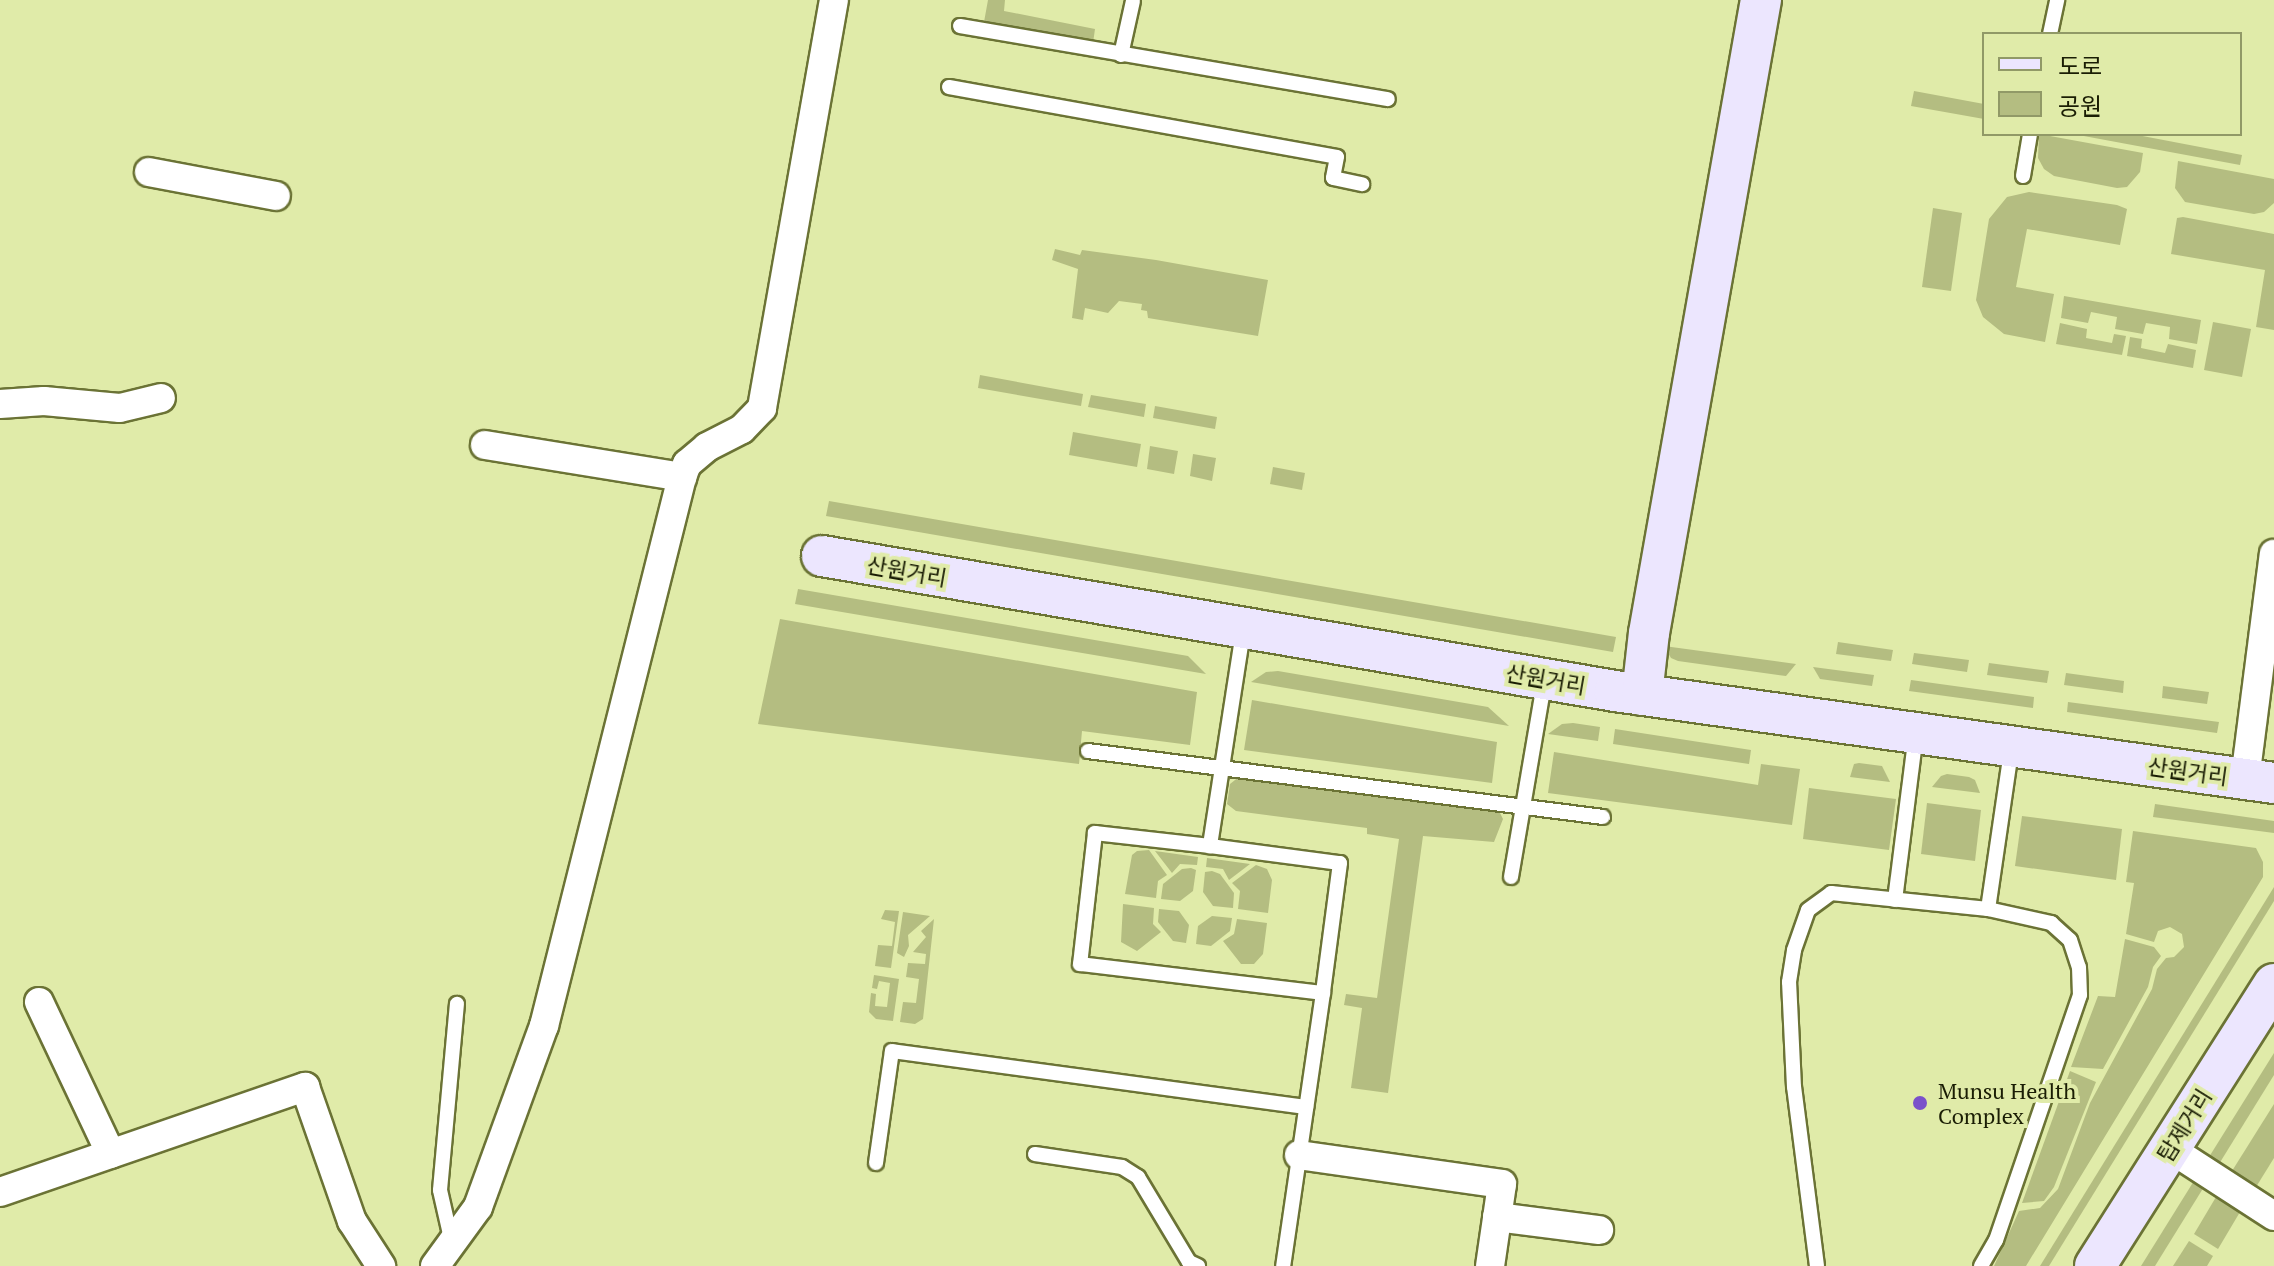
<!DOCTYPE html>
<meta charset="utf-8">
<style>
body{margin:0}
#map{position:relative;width:2274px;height:1266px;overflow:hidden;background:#e0eba9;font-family:"PT Serif","Noto Sans KR",serif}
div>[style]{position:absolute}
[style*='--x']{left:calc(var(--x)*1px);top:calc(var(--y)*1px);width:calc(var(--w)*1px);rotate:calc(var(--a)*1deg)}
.green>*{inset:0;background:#b4bd81}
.roads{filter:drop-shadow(2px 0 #6b7335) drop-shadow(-2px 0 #6b7335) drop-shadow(0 2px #6b7335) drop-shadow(0 -2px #6b7335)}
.service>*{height:14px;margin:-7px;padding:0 7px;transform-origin:7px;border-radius:7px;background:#fff}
.minor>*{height:28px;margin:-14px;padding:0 14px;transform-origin:14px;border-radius:14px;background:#fff}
.secondary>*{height:40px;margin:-20px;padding:0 20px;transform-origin:20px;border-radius:20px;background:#ece6fe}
.dots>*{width:22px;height:22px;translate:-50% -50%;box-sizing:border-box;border:4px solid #e0eba9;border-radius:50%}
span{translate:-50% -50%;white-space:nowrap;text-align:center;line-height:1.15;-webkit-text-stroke:8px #e0eba9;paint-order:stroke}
.street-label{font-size:22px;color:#1a1d04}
.poi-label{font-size:22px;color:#1a1d04}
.left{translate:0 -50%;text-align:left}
.legend{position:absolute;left:1982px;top:32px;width:260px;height:104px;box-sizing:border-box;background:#e0eba9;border:2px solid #919967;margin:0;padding:10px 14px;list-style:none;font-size:24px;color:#1a1d04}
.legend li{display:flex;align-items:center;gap:16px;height:40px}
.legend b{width:40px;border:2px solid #919967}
</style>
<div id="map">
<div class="green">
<i style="clip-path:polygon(988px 0,1005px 0,1004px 11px,1095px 29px,1093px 43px,989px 25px,984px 22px)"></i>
<i style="clip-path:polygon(1914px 91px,1984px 104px,1984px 119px,1911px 106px)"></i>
<i style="clip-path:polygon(2039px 134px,2143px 153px,2140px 172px,2127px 187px,2117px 188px,2054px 176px,2044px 169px,2038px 158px)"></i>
<i style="clip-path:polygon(2073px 134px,2132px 134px,2242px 155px,2240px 165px)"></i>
<i style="clip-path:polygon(2178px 161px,2274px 179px,2274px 203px,2264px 212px,2254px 214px,2185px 202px,2175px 188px)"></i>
<i style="clip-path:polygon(2029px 192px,2117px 205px,2127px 209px,2120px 245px,2027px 229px,2016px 287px,2054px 294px,2045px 342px,2004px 334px,1983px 317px,1976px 300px,1989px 219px,2007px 197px)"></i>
<i style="clip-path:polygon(1933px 208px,1962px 213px,1951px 291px,1922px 287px)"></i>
<i style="clip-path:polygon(2183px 217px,2274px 234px,2274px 330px,2256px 327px,2265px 270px,2171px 254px,2177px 218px)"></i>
<i style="clip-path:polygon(1055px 249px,1080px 255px,1082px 250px,1156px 260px,1268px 280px,1258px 336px,1148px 318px,1147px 311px,1141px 310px,1142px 304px,1119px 301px,1108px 313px,1085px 308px,1083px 320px,1072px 318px,1078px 269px,1052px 260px)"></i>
<i style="clip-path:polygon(2064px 296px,2201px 320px,2197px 344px,2169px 339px,2170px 327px,2146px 323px,2143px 334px,2115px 329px,2117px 317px,2091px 312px,2088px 323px,2061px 318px)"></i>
<i style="clip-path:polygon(2213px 322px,2251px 329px,2242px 377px,2204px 370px)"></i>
<i style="clip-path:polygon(2060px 323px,2087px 329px,2086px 338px,2112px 343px,2114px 334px,2126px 336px,2122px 355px,2056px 344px)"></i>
<i style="clip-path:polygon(2130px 337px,2142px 339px,2141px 348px,2165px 353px,2168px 344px,2196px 350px,2193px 368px,2127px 356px)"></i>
<i style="clip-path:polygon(980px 375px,1083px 394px,1081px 406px,978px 388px)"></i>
<i style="clip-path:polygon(1091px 395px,1146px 404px,1144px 417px,1088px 407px)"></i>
<i style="clip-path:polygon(1155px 406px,1217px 417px,1215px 429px,1153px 418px)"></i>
<i style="clip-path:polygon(1073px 432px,1141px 444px,1137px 467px,1069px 455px)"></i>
<i style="clip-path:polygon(1150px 446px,1178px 451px,1174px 474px,1147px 469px)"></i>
<i style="clip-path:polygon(1193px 454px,1216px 458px,1212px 481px,1190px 476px)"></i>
<i style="clip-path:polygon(1273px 467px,1305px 473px,1302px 490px,1270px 484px)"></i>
<i style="clip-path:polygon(829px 501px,1616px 637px,1613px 652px,826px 516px)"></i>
<i style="clip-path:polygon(798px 589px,1188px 656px,1206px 674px,795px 604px)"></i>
<i style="clip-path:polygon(780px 619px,1197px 692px,1190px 745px,1082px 731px,1079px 764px,758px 724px)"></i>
<i style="clip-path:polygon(1838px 642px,1893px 650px,1891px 661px,1836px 654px)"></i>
<i style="clip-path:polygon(1664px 646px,1796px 664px,1786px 676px,1678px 661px,1671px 658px)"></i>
<i style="clip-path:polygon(1914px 653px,1969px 660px,1967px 672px,1912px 664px)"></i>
<i style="clip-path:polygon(1989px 663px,2049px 671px,2047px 683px,1987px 675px)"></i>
<i style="clip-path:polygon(1813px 667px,1874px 675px,1872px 686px,1820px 679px)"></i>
<i style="clip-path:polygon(1278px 671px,1488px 707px,1509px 726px,1251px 682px,1266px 672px)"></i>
<i style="clip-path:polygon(2066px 673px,2124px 681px,2123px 693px,2064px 685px)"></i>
<i style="clip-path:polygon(1911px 680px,2034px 697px,2033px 708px,1909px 691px)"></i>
<i style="clip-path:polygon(2163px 686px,2209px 692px,2207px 704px,2162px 698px)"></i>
<i style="clip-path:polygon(1252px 700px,1497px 742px,1492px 783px,1244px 750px)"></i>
<i style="clip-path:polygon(2068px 702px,2219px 722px,2217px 733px,2067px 712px)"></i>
<i style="clip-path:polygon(1573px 723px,1600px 727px,1598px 741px,1548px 734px,1562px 724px)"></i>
<i style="clip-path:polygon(1615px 729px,1751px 750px,1749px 764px,1613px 744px)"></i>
<i style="clip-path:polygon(1554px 752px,1758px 785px,1761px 764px,1800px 769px,1792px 825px,1548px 793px)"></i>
<i style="clip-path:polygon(1859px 763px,1882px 766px,1890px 782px,1850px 777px,1854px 764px)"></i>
<i style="clip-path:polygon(1947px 774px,1969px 777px,1975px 780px,1980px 793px,1932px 787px,1941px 776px)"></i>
<i style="clip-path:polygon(1240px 776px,1493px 808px,1500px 813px,1503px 819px,1494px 842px,1423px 836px,1388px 1093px,1351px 1088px,1362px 1008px,1344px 1005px,1346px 994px,1377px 998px,1399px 839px,1367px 834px,1367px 828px,1236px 811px,1227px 804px,1230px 784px)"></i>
<i style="clip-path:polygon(1809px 788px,1896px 799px,1889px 850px,1803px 839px)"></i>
<i style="clip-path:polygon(1927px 803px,1981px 810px,1975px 861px,1921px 854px)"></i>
<i style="clip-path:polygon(2155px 804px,2274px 821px,2274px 833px,2153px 817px)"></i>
<i style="clip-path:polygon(2022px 816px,2122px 829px,2116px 880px,2015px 866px)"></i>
<i style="clip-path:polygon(2133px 831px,2256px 848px,2263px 862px,2263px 877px,2026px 1266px,1994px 1266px,2019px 1211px,2040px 1208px,2058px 1189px,2090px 1103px,2152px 989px,2157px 969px,2166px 958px,2174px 957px,2184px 947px,2182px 934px,2170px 927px,2158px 931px,2154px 942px,2126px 934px,2134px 883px,2126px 882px)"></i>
<i style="clip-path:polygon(1149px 850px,1167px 875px,1158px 881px,1156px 898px,1125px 894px,1132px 855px,1137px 851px)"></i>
<i style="clip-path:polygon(1155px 851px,1198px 857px,1197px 865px,1180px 864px,1172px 873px)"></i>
<i style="clip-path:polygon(1207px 858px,1250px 864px,1229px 880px,1223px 869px,1206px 867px)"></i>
<i style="clip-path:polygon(1256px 865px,1267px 869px,1272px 880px,1268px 913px,1238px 909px,1240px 891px,1232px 883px)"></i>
<i style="clip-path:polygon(1191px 868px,1196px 870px,1193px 891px,1180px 901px,1161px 899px,1163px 884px,1182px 869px)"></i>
<i style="clip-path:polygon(1212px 871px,1220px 874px,1234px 893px,1233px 908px,1213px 906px,1203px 892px,1205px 872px)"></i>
<i style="clip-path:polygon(2274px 887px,2274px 901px,2049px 1266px,2040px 1266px)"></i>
<i style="clip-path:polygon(1123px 904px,1154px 908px,1153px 924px,1161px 932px,1137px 951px,1121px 942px)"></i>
<i style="clip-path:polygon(1159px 909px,1179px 911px,1189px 925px,1186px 943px,1173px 941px,1158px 922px)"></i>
<i style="clip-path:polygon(885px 910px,899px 911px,891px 968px,875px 966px,878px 945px,892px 946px,895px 922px,881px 919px)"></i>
<i style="clip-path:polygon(903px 912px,930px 916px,908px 935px,909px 946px,904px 957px,897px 953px)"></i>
<i style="clip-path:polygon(1212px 916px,1232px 918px,1230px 931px,1211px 946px,1196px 944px,1198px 926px)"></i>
<i style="clip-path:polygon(934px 919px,923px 1019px,915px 1024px,900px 1022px,903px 1002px,916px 1003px,919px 979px,906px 977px,908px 963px,925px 964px,926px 954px,913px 952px,926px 937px,921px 931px)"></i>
<i style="clip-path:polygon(1237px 919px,1267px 923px,1263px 954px,1254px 964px,1241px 964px,1223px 941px,1234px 934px)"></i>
<i style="clip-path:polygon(2125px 939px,2154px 947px,2161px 956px,2153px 967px,2148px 987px,2103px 1069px,2071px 1067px,2098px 996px,2115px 997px)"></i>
<i style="clip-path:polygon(874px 975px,899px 979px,893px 1021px,876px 1019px,869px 1012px,871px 993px,876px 994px,875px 1006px,887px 1007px,890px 983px,879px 981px,877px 989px,872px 988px)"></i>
<i style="clip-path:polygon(2274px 1053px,2274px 1075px,2219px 1164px,2209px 1157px)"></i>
<i style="clip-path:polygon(2070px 1071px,2096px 1082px,2054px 1187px,2044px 1201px,2022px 1203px)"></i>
<i style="clip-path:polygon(2274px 1104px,2274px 1158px,2256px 1187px,2232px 1171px)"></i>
<i style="clip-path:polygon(2197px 1176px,2207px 1182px,2155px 1266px,2141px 1266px)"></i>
<i style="clip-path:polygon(2216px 1197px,2240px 1212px,2218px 1249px,2194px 1234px)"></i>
<i style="clip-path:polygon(2189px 1241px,2213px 1256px,2207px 1266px,2173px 1266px)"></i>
</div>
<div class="roads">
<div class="service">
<i style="--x:960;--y:26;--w:434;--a:9.7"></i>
<i style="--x:2050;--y:34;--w:35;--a:-78"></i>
<i style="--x:1121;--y:55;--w:55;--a:-77.5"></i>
<i style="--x:949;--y:87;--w:394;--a:10.2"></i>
<i style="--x:1337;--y:157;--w:21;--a:101"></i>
<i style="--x:1333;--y:178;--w:30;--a:12"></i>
<i style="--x:2023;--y:176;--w:43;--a:-80.5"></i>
<i style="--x:1243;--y:632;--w:217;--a:98.8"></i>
<i style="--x:1210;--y:846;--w:116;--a:-173.6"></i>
<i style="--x:1095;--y:833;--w:132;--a:96.5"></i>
<i style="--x:1080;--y:964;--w:245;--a:6.8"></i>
<i style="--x:1323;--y:993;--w:276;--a:98.3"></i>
<i style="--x:1088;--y:751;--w:519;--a:7.3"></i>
<i style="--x:1210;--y:846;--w:131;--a:7.5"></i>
<i style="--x:1340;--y:863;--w:131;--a:97.5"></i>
<i style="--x:1511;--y:877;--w:197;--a:-80.3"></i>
<i style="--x:1895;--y:900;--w:168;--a:-82.8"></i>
<i style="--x:1988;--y:909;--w:160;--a:-81.7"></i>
<i style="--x:1035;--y:1154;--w:88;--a:8.5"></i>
<i style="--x:1122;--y:1167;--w:19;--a:32"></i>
<i style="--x:1138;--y:1177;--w:99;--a:59"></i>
<i style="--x:1189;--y:1262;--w:10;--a:24"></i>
<i style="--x:876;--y:1163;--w:113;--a:-81.9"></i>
<i style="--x:892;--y:1051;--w:418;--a:7.7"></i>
<i style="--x:452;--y:1243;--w:54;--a:-102.8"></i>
<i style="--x:440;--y:1190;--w:187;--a:-84.8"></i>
<i style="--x:1817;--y:1266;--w:180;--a:-97.3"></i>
<i style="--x:1794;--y:1087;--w:105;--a:-92.7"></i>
<i style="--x:1789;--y:982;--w:32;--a:-81"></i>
<i style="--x:1794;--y:950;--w:42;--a:-70.7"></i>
<i style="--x:1808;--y:910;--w:29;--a:-36"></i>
<i style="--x:1831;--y:893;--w:158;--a:5.8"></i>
<i style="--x:1988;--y:909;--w:65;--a:12.5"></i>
<i style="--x:2051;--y:923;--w:25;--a:42"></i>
<i style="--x:2070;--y:940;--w:28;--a:72"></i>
<i style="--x:2079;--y:967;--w:28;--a:88"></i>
<i style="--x:2080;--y:995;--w:259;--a:108.9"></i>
<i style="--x:1996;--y:1240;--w:30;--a:120"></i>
</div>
<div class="minor">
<i style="--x:149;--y:172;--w:129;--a:10.7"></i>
<i style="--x:0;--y:404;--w:44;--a:-3.9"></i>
<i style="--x:44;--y:401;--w:76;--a:5.3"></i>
<i style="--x:120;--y:408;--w:42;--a:-13.7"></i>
<i style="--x:485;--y:445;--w:200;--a:9.2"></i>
<i style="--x:2245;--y:779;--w:227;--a:-82.7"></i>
<i style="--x:39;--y:1002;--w:168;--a:64.7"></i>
<i style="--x:2169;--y:1148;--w:125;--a:32.9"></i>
<i style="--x:1299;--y:1155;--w:205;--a:8.1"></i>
<i style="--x:1502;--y:1184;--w:83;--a:98.3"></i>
<i style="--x:0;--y:1192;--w:323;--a:-19"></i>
<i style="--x:305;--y:1087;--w:142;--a:70.7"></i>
<i style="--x:352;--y:1221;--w:54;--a:57.2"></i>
<i style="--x:1497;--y:1217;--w:103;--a:7.3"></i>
<i style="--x:435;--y:1266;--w:73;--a:-53.9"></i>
<i style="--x:478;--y:1207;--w:193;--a:-70"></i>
<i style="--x:544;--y:1026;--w:566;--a:-75.89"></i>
<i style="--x:682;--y:477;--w:14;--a:-69"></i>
<i style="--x:687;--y:464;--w:26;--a:-40"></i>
<i style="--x:707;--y:447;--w:39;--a:-27"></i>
<i style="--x:742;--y:429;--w:29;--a:-46"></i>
<i style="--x:762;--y:408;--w:414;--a:-80"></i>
</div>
<div class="secondary">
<i style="--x:822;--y:556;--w:804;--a:9.66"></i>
<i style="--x:1615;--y:691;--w:665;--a:7.95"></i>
<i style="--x:1642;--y:695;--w:62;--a:-83.6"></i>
<i style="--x:1649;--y:633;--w:643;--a:-79.97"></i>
<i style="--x:2095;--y:1266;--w:334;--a:-57.6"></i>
</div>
</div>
<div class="dots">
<i style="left:1920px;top:1103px;background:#7a51ca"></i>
</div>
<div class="street-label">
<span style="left:907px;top:571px;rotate:10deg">산원거리</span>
<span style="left:1546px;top:679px;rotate:10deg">산원거리</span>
<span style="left:2188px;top:771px;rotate:8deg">산원거리</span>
<span style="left:2184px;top:1125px;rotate:-58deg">탑제거리</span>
</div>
<div class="poi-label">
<span class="left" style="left:1938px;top:1103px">Munsu Health<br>Complex</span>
</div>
<ul class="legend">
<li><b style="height:10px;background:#ece6fe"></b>도로</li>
<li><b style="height:22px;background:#b4bd81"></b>공원</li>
</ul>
</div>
